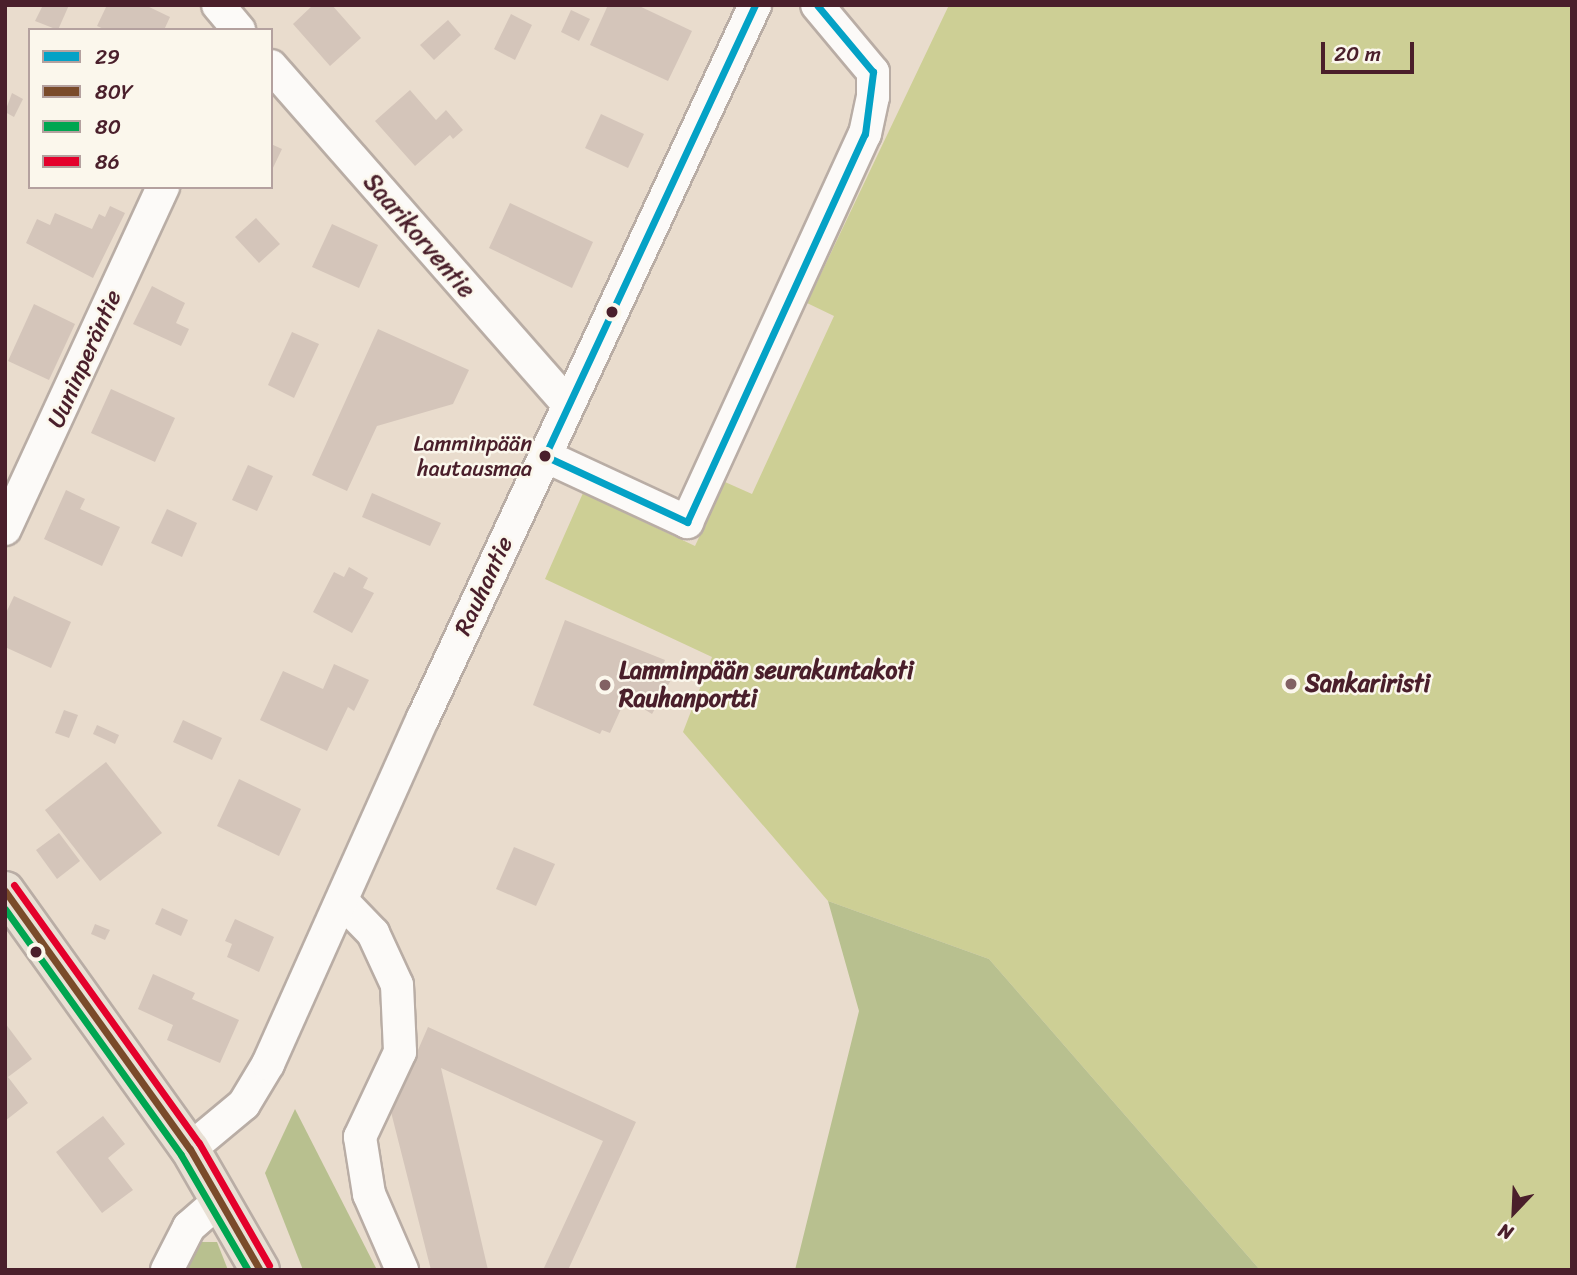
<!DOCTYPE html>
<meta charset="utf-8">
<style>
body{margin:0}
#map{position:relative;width:1577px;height:1275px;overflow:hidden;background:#e9dccd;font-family:Sriracha,sans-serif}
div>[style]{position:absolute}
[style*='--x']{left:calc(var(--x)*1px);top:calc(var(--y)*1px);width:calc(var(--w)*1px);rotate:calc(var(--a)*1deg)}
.green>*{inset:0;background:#cdcf95}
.forest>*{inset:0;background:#b8c08f}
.building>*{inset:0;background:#d4c5ba}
.roads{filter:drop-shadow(2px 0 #b9ada5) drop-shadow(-2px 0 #b9ada5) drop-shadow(0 2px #b9ada5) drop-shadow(0 -2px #b9ada5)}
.minor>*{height:32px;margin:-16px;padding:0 16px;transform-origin:16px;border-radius:16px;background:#fcfaf8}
.major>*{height:38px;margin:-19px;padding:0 19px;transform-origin:19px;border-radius:19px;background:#e8e0d4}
.bus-1>*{height:7px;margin:-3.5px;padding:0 3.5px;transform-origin:3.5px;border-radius:3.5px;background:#04a2c6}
.bus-2>*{height:7px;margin:-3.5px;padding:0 3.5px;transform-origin:3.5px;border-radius:3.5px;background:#7a4b2a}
.bus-3>*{height:7px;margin:-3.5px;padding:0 3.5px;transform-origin:3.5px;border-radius:3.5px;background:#00a651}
.bus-4>*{height:7px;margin:-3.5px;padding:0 3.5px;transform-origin:3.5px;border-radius:3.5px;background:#e4002b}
.dots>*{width:19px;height:19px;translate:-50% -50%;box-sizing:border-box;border:4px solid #fbf7ec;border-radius:50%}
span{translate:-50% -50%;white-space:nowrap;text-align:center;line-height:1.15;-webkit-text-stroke:5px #fbf7ec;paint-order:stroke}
.bus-label{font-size:22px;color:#4a1f2b}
.right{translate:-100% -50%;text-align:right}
.street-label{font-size:24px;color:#4a1f2b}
.poi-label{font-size:24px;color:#4a1f2b;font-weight:700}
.left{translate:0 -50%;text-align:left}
.frame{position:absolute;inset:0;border:7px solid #4a1f2b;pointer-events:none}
.legend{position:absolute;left:28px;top:28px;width:245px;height:161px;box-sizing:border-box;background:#fbf7ec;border:2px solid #b4a19f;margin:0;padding:9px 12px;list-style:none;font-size:21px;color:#4a1f2b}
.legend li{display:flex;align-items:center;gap:14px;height:35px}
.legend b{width:35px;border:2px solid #b4a19f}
.north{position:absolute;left:1479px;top:1177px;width:70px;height:70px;-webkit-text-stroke:5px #fbf7ec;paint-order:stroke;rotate:203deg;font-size:19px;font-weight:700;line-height:28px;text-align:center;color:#4a1f2b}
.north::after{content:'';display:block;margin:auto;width:24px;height:32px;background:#4a1f2b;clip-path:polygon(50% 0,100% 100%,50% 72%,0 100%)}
.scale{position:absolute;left:1321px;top:42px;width:93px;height:32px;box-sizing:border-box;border:4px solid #4a1f2b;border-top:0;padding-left:9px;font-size:21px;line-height:24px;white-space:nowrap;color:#4a1f2b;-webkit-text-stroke:5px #fbf7ec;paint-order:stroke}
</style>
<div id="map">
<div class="green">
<i style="clip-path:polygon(949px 5px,1572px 5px,1572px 1270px,1260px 1270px,989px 959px,828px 901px,683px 732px,712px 657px,545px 579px,583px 493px,695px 546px,725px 482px,752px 494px,834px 316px,807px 303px)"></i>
</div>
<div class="forest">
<i style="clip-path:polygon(828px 901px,989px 959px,1260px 1270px,795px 1270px,859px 1011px)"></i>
<i style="clip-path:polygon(295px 1109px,377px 1270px,303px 1270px,265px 1173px)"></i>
<i style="clip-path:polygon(197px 1242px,217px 1242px,228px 1270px,185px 1270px)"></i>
</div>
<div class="building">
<i style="clip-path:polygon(43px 5px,69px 5px,58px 30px,35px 21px)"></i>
<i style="clip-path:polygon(107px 5px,145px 5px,170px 17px,164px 30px,106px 30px,97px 26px)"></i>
<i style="clip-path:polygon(313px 5px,332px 5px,361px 38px,330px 66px,293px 24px)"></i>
<i style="clip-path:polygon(608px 5px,637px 5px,692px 31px,668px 81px,590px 45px)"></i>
<i style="clip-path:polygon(571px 10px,590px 19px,579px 41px,561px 32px)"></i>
<i style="clip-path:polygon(511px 14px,532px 25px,515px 60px,494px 49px)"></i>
<i style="clip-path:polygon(448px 20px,461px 35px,434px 60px,420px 45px)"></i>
<i style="clip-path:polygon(410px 90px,436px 120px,446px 110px,463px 130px,453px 139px,450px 135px,415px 166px,375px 121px)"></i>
<i style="clip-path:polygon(12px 93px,23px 99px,14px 117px,5px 112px)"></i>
<i style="clip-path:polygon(601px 114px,644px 134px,628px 168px,585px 148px)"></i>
<i style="clip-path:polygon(271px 144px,282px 149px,271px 172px)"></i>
<i style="clip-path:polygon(510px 203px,593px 242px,572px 288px,489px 248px)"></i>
<i style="clip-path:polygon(110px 206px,125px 213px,93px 278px,26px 243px,37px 219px,50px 225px,55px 213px,92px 229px,99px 214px,105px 217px)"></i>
<i style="clip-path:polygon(256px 218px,280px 244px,259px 263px,235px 237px)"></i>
<i style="clip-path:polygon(332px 224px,378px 245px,359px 288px,312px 267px)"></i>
<i style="clip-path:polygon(152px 286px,185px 303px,176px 323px,189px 329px,181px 346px,133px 324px)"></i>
<i style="clip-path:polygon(34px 304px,75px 324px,49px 380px,8px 361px)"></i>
<i style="clip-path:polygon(378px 329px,469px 370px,453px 404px,377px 426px,347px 491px,312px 475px)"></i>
<i style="clip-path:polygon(292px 332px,319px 344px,294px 398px,268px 385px)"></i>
<i style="clip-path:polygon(111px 389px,175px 418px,155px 462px,91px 433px)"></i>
<i style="clip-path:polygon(248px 465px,273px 476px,257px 511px,232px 500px)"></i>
<i style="clip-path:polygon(66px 490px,85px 499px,80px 509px,120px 527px,102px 566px,44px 539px)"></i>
<i style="clip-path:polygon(372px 493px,441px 523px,430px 546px,362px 517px)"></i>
<i style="clip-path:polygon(167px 509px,197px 523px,182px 557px,151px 543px)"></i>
<i style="clip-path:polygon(349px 567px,368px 578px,363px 588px,374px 593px,352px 633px,313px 612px,334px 572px,344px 577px)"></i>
<i style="clip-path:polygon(14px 596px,71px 622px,51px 668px,5px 647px,5px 615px)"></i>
<i style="clip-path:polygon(565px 620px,665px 660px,663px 665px,676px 671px,652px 714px,626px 698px,610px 733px,602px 730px,600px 734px,533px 705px)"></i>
<i style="clip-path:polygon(334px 664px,369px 680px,354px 711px,348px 707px,327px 751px,260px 720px,283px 671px,323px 689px)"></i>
<i style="clip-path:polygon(64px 710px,78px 715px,69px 738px,55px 733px)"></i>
<i style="clip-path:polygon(183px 720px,222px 738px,212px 760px,173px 742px)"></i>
<i style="clip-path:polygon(97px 725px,119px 735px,115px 744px,93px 734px)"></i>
<i style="clip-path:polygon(106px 762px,162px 833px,100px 881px,45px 810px)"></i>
<i style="clip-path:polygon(239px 779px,301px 809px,279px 856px,217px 826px)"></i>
<i style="clip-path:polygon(59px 833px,80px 861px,57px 879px,36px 850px)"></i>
<i style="clip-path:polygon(514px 847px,555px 864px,536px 906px,496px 889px)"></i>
<i style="clip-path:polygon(162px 908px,188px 920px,181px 936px,155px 924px)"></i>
<i style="clip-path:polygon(235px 919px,274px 937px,259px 972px,227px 957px,232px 944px,225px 941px)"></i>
<i style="clip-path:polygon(95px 924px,110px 930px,105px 940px,91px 934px)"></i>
<i style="clip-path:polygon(153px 974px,195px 993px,192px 999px,239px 1020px,220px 1063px,167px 1040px,173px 1025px,138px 1009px)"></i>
<i style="clip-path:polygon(5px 1023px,32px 1059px,8px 1077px,28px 1103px,5px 1121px)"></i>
<i style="clip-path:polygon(428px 1027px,636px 1122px,568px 1270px,543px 1270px,603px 1141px,441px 1068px,488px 1270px,431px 1270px,391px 1112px)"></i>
<i style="clip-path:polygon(103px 1116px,125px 1144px,108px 1158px,133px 1190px,102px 1213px,56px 1152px)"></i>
</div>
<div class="roads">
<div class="minor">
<i style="--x:218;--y:5;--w:33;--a:50"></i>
<i style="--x:271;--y:66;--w:450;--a:48.7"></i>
<i style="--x:545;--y:456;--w:157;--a:24.9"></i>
<i style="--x:687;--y:522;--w:427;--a:-65.4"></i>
<i style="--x:865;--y:134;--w:38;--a:-78"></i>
<i style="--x:873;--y:97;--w:25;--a:-90"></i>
<i style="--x:873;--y:72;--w:87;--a:-129.9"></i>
<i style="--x:5;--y:529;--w:377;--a:-65.2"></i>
<i style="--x:342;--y:901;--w:45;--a:45.9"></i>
<i style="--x:373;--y:933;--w:57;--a:65.2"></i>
<i style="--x:397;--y:985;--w:67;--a:87.4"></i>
<i style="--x:400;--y:1052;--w:94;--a:115.2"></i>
<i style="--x:360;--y:1137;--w:58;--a:81"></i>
<i style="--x:369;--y:1194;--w:83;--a:66.5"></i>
<i style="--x:190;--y:1149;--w:70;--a:-39.8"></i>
<i style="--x:244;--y:1104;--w:47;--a:-59"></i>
<i style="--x:268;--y:1064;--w:379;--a:-65.9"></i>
<i style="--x:423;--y:718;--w:787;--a:-65.03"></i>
<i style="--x:167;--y:1270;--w:48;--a:-62.9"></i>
<i style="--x:189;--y:1227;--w:41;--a:-41.1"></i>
</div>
<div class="major">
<i style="--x:5;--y:891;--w:317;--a:54.4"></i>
<i style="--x:190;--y:1149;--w:140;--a:60"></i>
</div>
</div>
<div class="bus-1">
<i style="--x:755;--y:5;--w:497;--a:115"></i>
<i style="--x:545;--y:456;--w:157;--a:24.9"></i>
<i style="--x:687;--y:522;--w:427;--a:-65.4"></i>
<i style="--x:865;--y:134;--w:63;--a:-82.6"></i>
<i style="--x:873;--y:72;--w:87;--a:-129.9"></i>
</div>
<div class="bus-2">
<i style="--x:5;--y:891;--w:317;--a:54.4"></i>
<i style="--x:190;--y:1149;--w:140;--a:60"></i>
</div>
<div class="bus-3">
<i style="--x:5;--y:909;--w:302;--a:54.4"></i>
<i style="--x:181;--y:1155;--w:133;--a:59.8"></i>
</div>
<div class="bus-4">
<i style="--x:14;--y:885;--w:317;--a:54.4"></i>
<i style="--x:199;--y:1143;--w:141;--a:60.2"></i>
</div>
<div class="dots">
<i style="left:612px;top:312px;background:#4a1f2b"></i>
<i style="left:545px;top:456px;background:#4a1f2b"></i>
<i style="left:1291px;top:684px;background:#826164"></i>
<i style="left:605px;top:685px;background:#826164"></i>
<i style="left:36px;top:952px;background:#4a1f2b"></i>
</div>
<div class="bus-label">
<span class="right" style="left:532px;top:456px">Lamminpään<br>hautausmaa</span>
</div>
<div class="street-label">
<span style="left:419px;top:236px;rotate:49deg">Saarikorventie</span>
<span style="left:85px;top:359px;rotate:-66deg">Uuninperäntie</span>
<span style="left:484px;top:586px;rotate:-65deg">Rauhantie</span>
</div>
<div class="poi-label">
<span class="left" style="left:619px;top:685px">Lamminpään seurakuntakoti<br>Rauhanportti</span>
<span class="left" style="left:1305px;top:684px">Sankariristi</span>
</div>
<div class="frame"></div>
<ul class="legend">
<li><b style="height:9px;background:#04a2c6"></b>29</li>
<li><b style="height:9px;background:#7a4b2a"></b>80Y</li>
<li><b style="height:9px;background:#00a651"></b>80</li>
<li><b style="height:9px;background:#e4002b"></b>86</li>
</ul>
<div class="north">N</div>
<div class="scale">20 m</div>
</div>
